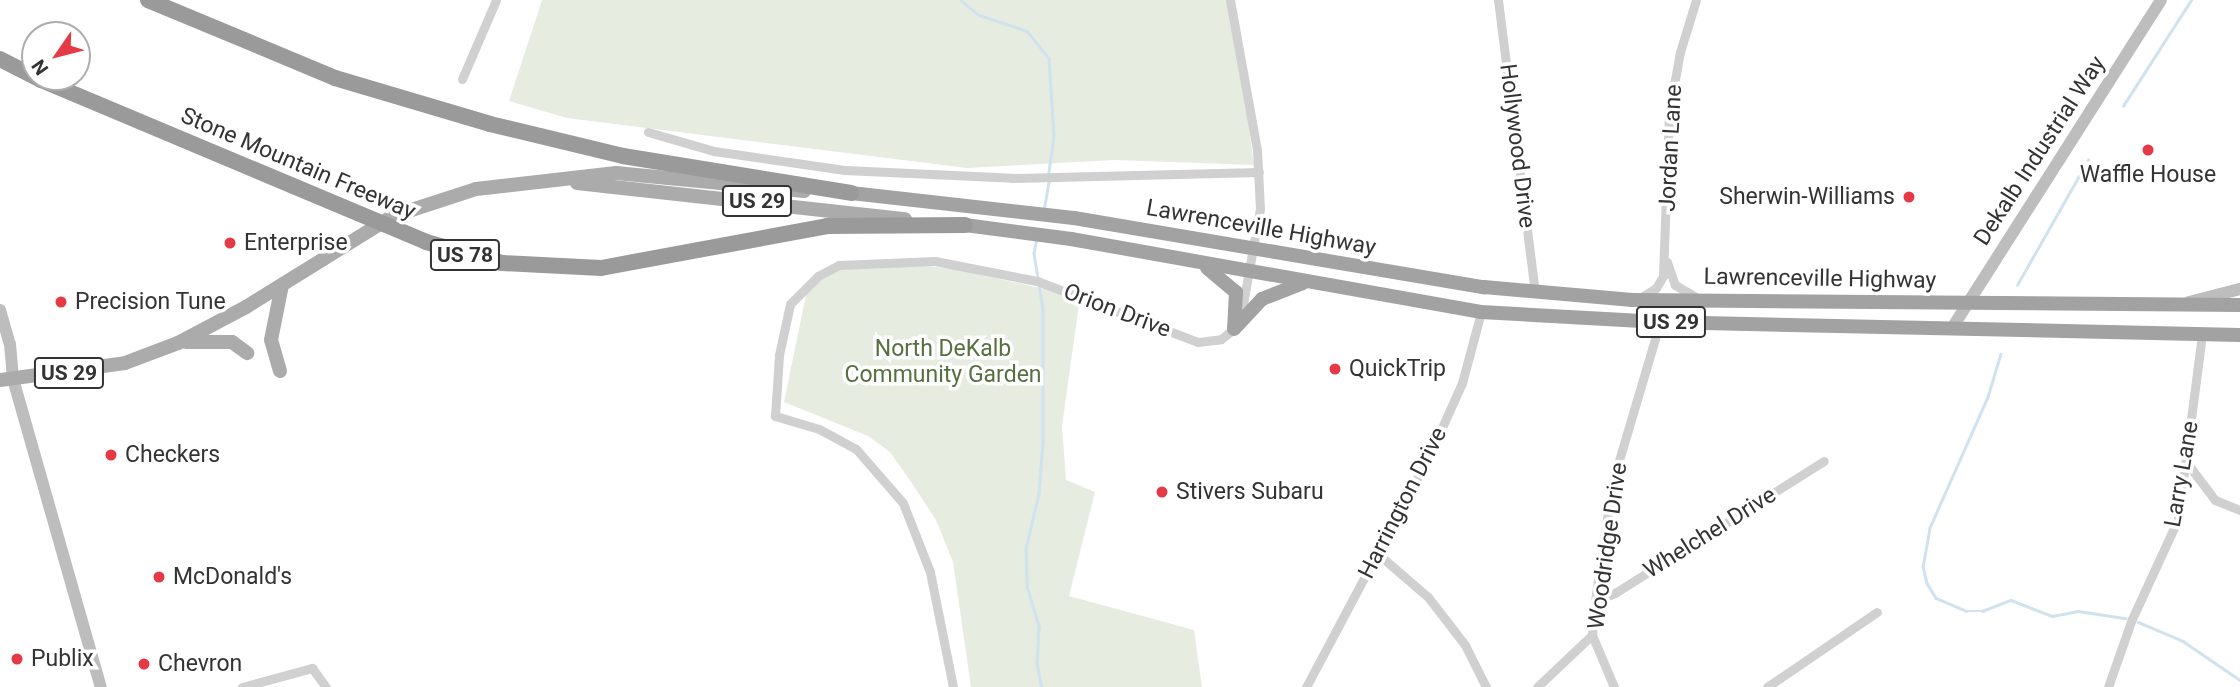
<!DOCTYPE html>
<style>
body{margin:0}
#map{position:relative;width:2240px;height:687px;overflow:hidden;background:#fff;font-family:Roboto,sans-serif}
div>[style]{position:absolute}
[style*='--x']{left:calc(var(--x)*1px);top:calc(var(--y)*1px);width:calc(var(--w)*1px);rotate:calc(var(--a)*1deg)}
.green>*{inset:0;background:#e6ecdf}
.stream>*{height:2.5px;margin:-1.25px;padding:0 1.25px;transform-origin:1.25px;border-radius:1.25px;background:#cfe2ee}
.minor>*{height:9px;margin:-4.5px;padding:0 4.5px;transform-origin:4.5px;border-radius:4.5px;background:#d0d0d0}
.secondary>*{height:12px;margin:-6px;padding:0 6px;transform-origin:6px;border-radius:6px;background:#bdbdbd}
.primary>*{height:14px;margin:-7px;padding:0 7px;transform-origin:7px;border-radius:7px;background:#ababab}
.trunk>*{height:14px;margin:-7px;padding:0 7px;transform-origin:7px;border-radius:7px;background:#a2a2a2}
.motorway>*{height:16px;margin:-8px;padding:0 8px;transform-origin:8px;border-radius:8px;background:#9a9a9a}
.dots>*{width:19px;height:19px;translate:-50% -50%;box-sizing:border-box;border:4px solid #fff;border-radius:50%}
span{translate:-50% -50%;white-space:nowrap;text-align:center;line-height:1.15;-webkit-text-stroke:7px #fff;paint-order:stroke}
.shield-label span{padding:2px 5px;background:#fff;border:2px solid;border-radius:5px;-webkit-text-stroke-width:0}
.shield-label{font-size:21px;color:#333;font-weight:700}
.street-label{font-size:23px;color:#333}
.poi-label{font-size:23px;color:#333}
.right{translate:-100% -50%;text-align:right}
.left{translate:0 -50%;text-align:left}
.park-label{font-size:23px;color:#56703f}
.north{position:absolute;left:21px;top:21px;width:70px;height:70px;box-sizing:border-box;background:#fff;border:2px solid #adadad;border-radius:50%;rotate:235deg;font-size:19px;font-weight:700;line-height:28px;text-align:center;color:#333}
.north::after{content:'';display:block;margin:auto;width:24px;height:32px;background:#e63946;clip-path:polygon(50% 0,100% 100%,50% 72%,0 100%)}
</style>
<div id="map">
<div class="green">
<i style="clip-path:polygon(542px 0,1231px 0,1254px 165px,1115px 160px,967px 168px,567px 118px,509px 101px)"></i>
<i style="clip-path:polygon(897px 263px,956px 269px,1080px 297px,1062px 426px,1066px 480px,1095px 492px,1069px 596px,1194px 630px,1202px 687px,971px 687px,953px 562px,936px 520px,911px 482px,890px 452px,868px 436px,784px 402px,807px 290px,835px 270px)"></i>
</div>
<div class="stream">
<i style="--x:961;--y:0;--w:23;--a:40"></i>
<i style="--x:979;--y:15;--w:51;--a:18.4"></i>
<i style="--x:1027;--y:31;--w:35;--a:51"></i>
<i style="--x:1049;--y:58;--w:78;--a:86.3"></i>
<i style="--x:1054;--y:136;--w:37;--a:98"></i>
<i style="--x:2123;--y:106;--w:126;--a:-57.3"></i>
<i style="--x:1044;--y:208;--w:28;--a:-80"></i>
<i style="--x:1037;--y:238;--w:15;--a:101"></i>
<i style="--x:1034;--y:253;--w:58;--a:81"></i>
<i style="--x:1043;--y:310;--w:133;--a:90"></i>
<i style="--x:1043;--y:443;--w:51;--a:94.5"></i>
<i style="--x:1039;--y:494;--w:57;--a:103.3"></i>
<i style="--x:1026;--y:549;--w:37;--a:88"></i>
<i style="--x:1027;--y:586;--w:42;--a:73.3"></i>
<i style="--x:1039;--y:626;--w:38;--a:93"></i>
<i style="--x:1037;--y:664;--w:24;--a:78"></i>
<i style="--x:2017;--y:285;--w:144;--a:-60.4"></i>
<i style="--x:2001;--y:354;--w:45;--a:106.8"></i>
<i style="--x:1988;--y:397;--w:143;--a:113.9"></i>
<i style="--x:1930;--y:528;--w:39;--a:100"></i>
<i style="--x:1923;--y:566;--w:17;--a:77"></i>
<i style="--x:1927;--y:583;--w:17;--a:59"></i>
<i style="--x:1936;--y:598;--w:33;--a:23"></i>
<i style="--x:1966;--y:611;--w:16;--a:0"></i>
<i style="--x:1982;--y:611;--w:31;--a:-21"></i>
<i style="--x:2011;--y:600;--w:44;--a:21.3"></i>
<i style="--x:2052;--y:616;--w:26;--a:-11"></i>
<i style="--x:2078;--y:611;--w:48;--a:8.5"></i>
<i style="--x:2138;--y:622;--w:49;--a:22.9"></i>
<i style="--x:2183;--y:641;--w:69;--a:34.4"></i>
</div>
<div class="minor">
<i style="--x:1498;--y:0;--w:294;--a:82.8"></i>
<i style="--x:462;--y:79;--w:86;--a:-66.7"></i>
<i style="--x:648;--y:132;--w:69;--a:16.1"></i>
<i style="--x:714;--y:151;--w:132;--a:8.3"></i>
<i style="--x:845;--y:170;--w:167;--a:2.7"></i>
<i style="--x:1012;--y:178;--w:247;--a:-1.4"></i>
<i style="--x:1667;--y:262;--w:24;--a:71"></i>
<i style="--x:1675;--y:285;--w:24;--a:30"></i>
<i style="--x:1640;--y:298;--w:19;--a:-32"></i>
<i style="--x:1656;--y:288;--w:14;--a:-60"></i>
<i style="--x:1663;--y:276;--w:163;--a:-87.9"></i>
<i style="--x:1669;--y:113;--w:62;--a:-79.8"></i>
<i style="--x:1680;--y:52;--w:54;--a:-72.9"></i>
<i style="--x:2187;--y:463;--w:46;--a:52.9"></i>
<i style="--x:2215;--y:500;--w:27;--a:22"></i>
<i style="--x:1378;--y:554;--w:66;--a:40.7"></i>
<i style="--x:1428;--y:597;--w:61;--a:52.4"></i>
<i style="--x:1465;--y:645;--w:47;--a:63.4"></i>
<i style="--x:1595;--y:601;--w:22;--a:-22"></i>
<i style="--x:1615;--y:593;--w:247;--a:-32.3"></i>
<i style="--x:242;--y:687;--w:73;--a:-15.2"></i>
<i style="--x:312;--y:668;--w:24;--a:54"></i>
<i style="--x:953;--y:687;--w:117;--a:-101.3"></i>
<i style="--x:930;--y:572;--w:74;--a:-111.4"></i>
<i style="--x:903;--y:503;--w:72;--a:-131"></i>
<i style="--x:856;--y:449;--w:42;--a:-151.6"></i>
<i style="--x:819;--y:429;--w:46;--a:-163.5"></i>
<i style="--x:775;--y:416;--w:61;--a:-86.2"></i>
<i style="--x:779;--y:355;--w:52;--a:-77.8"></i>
<i style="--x:790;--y:304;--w:40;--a:-45"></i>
<i style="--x:818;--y:276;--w:24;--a:-28"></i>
<i style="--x:839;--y:265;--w:96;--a:-2.4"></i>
<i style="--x:935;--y:261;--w:104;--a:11.1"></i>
<i style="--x:1037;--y:281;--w:172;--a:20.8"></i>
<i style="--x:1198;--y:342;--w:23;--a:-7"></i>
<i style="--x:1221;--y:339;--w:16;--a:-38"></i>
<i style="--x:1234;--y:329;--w:27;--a:-70"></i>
<i style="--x:1243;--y:304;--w:97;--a:-79.9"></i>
<i style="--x:1260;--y:209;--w:59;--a:-92.9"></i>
<i style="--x:1257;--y:150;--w:152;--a:-100.2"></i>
<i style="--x:1306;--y:687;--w:266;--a:-62"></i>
<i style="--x:1431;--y:452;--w:76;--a:-65.8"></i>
<i style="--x:1462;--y:383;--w:73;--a:-75"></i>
<i style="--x:1537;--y:687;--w:76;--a:-43.4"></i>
<i style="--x:1614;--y:687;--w:56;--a:-112.9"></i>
<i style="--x:1592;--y:635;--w:34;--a:-85"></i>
<i style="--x:1595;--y:601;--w:118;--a:-81.7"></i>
<i style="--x:1612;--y:484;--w:169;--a:-73.5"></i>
<i style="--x:1767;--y:687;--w:133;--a:-34.3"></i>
<i style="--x:2108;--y:687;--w:72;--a:-70.6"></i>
<i style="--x:2132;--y:619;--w:110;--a:-65.3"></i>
<i style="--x:2178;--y:519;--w:188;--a:-82.6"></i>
</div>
<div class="secondary">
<i style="--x:2189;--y:302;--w:53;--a:-14.3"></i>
<i style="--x:0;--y:310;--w:35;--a:74"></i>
<i style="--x:10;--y:344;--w:35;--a:85"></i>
<i style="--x:13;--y:379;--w:320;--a:74.1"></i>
<i style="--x:1954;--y:325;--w:385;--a:-57.5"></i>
</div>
<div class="primary">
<i style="--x:577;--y:183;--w:330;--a:6.3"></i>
<i style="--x:186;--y:342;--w:46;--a:0"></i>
<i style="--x:232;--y:342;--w:19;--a:36"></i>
<i style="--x:280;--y:371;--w:32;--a:-106"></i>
<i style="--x:271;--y:340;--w:56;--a:-78.7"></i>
<i style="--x:0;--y:380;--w:126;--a:-7.7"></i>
<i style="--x:125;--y:363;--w:57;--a:-20.7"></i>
<i style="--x:178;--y:343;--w:77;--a:-27.9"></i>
<i style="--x:246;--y:307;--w:173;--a:-31.8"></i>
<i style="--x:393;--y:216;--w:87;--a:-18"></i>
<i style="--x:476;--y:189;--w:141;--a:-6.5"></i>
<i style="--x:616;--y:173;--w:189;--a:5.5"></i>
</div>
<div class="trunk">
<i style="--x:851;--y:193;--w:224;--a:6.4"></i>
<i style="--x:1074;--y:218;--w:416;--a:9.6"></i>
<i style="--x:1484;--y:287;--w:149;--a:5"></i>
<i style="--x:1632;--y:300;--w:608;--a:0.47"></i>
<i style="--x:965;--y:225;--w:107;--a:7.5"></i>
<i style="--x:1071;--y:239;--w:416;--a:10.1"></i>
<i style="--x:1481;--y:312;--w:179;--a:3.2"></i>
<i style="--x:1660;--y:322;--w:580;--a:1.28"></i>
<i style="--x:1207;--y:268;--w:38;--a:40"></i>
<i style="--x:1236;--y:292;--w:36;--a:93"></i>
<i style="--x:1234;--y:329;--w:41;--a:-47"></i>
<i style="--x:1262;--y:299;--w:44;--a:-21.3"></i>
</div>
<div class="motorway">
<i style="--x:148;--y:0;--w:203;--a:22.6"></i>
<i style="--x:335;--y:78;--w:162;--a:16.5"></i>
<i style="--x:490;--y:124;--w:137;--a:13.5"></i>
<i style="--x:623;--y:156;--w:231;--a:9.2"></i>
<i style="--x:0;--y:59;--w:46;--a:27.1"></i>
<i style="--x:41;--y:80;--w:418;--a:22.8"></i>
<i style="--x:426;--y:242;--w:79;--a:15.4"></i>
<i style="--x:502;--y:263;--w:99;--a:2.9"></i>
<i style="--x:601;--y:268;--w:230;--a:-10.5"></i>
<i style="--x:827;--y:226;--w:138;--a:-0.4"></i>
</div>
<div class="dots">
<i style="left:2148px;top:150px;background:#e63946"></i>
<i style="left:1909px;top:197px;background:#e63946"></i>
<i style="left:230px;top:243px;background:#e63946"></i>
<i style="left:61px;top:302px;background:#e63946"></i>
<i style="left:1335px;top:369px;background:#e63946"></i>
<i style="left:111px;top:455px;background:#e63946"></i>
<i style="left:1162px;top:492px;background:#e63946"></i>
<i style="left:159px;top:577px;background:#e63946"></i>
<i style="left:17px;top:659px;background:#e63946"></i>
<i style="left:144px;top:664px;background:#e63946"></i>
</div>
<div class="shield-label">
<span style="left:757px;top:201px">US 29</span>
<span style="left:465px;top:255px">US 78</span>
<span style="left:1671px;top:322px">US 29</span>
<span style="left:69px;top:373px">US 29</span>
</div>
<div class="street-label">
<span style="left:1517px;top:146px;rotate:83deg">Hollywood Drive</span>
<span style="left:1671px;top:148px;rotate:-87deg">Jordan Lane</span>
<span style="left:2040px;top:151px;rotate:-57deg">Dekalb Industrial Way</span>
<span style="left:298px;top:164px;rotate:23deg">Stone Mountain Freeway</span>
<span style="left:1261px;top:228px;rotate:10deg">Lawrenceville Highway</span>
<span style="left:1820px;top:279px;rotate:1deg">Lawrenceville Highway</span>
<span style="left:1117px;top:311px;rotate:21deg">Orion Drive</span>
<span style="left:2182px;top:474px;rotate:-80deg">Larry Lane</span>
<span style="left:1403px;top:503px;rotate:-63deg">Harrington Drive</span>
<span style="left:1710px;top:533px;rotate:-32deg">Whelchel Drive</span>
<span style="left:1608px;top:546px;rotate:-82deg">Woodridge Drive</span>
</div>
<div class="poi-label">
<span style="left:2148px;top:175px">Waffle House</span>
<span class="right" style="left:1895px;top:197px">Sherwin-Williams</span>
<span class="left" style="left:244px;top:243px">Enterprise</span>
<span class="left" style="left:75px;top:302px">Precision Tune</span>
<span class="left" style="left:1349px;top:369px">QuickTrip</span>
<span class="left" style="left:125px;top:455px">Checkers</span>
<span class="left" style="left:1176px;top:492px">Stivers Subaru</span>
<span class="left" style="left:173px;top:577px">McDonald's</span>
<span class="left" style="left:31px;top:659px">Publix</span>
<span class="left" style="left:158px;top:664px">Chevron</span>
</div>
<div class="park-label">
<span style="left:943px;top:362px">North DeKalb<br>Community Garden</span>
</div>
<div class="north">N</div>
</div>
